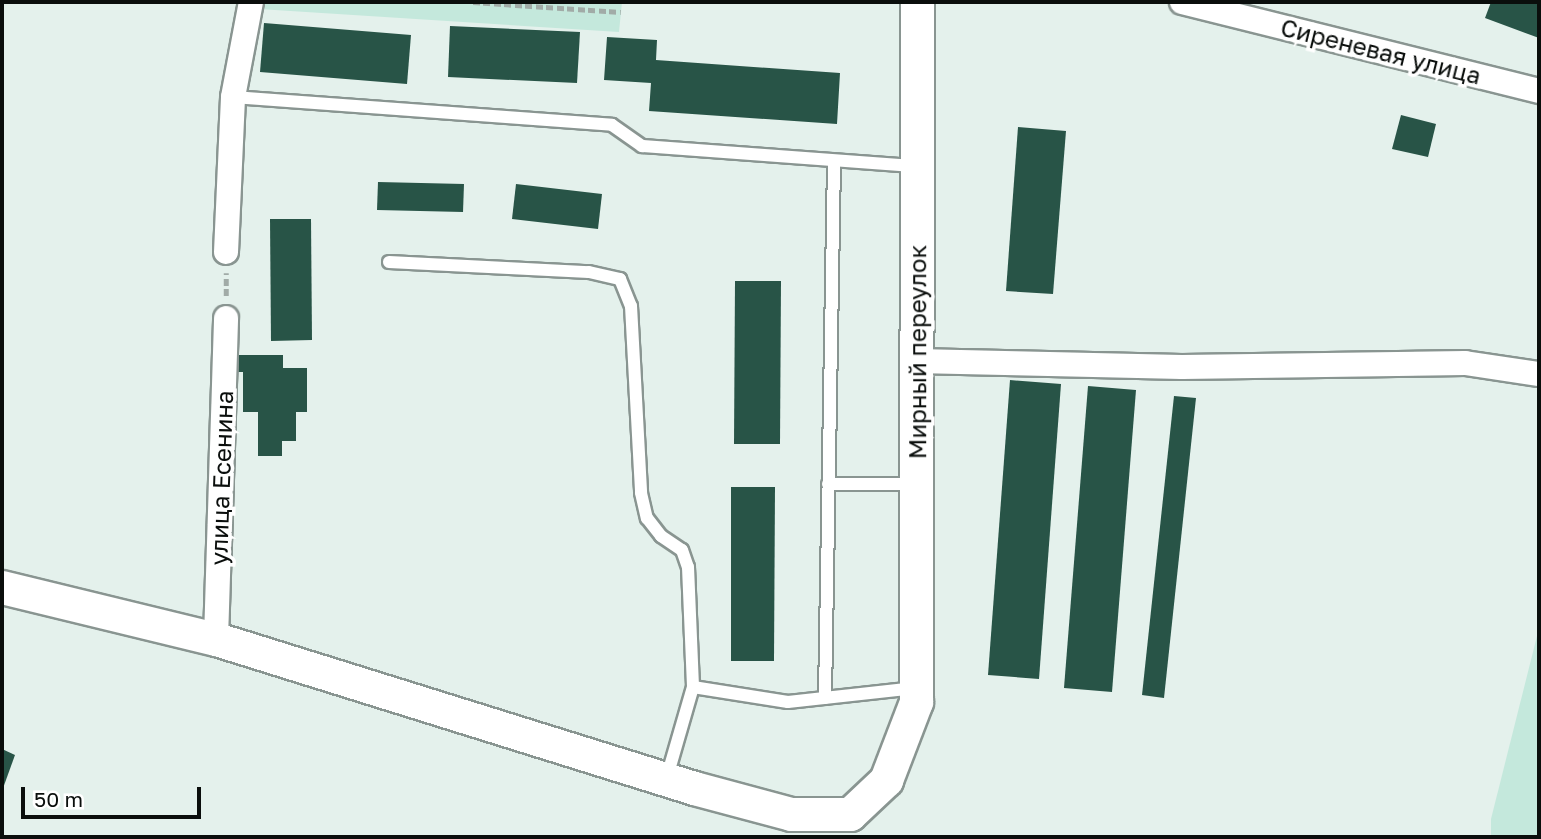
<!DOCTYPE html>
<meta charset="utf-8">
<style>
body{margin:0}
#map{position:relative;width:1541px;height:839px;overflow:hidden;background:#e4f1ec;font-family:"Golos Text",sans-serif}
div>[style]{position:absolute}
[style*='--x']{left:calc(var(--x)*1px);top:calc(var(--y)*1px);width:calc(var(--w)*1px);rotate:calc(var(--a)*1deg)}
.green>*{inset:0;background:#c4e8dc}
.building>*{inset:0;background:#285447}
.path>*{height:4.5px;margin-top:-2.25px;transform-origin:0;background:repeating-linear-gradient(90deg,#a1aba7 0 7px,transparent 0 10.5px)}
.roads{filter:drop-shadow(2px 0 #899591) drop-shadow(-2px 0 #899591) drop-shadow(0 2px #899591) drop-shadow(0 -2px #899591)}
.lane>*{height:12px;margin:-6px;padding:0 6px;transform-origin:6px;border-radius:6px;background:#fff}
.street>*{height:24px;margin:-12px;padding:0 12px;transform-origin:12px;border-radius:12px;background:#fff}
.secondary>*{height:33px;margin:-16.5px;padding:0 16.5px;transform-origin:16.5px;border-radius:16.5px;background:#fff}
span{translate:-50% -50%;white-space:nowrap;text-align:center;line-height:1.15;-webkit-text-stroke:7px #fff;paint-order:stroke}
.street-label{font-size:24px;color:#0a0e0c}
.frame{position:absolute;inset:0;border:4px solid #0a0e0c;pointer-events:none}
.scale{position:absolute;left:21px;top:787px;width:180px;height:32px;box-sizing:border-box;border:4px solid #0a0e0c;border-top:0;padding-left:9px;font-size:21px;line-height:24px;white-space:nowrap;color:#0a0e0c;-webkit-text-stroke:5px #fff;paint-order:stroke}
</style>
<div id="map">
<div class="green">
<i style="clip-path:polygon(260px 2px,622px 2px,619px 32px,259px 9px)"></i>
<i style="clip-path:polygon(1539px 628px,1539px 837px,1491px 837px,1491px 819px)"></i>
</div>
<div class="building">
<i style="clip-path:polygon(1491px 2px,1539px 2px,1539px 38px,1485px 18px)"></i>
<i style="clip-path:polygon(264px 23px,411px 35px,407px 84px,260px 72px)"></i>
<i style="clip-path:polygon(450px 26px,580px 32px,577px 83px,448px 77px)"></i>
<i style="clip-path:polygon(607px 37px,657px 40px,656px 60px,840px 73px,837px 124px,649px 111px,651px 83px,604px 80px)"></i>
<i style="clip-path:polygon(1401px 115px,1436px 124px,1428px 157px,1392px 149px)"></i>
<i style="clip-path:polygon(1018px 127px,1066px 131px,1053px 294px,1006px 291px)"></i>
<i style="clip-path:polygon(378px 182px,464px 184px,463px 212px,377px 210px)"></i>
<i style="clip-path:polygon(516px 184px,602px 194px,598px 229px,512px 219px)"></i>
<i style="clip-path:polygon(270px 219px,311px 219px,312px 340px,271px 341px)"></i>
<i style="clip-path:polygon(735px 281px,781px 281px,780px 444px,734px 444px)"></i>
<i style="clip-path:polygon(236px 355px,283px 355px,283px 368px,307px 368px,307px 412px,296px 412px,296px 441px,282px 441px,282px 456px,258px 456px,258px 412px,243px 412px,243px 372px,236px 372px)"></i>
<i style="clip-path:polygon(1010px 380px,1061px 384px,1039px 679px,988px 675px)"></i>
<i style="clip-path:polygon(1088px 386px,1136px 390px,1112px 692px,1064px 688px)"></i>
<i style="clip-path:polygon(1174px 396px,1196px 398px,1164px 698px,1142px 695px)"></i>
<i style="clip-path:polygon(731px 487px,775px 487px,774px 661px,731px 661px)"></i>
<i style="clip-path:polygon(2px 749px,15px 755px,2px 791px)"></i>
</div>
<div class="path">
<i style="--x:473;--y:2;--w:148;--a:3.9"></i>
<i style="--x:226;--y:296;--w:23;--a:-90"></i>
</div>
<div class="roads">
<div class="lane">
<i style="--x:233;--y:97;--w:380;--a:4.2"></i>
<i style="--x:612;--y:125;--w:37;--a:35"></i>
<i style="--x:642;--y:146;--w:276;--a:4.2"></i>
<i style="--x:389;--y:262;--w:200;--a:2.9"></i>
<i style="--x:589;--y:272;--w:32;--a:13"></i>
<i style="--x:620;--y:279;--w:29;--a:68"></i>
<i style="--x:631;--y:306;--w:187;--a:86.9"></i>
<i style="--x:641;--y:493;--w:26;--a:77"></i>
<i style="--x:647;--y:518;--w:23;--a:52"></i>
<i style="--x:661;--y:536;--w:25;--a:34"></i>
<i style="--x:682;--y:550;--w:18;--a:71"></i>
<i style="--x:688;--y:567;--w:120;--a:87.6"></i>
<i style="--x:693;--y:687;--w:96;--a:9"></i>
<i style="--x:788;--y:702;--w:128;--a:-6.3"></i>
<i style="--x:828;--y:484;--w:88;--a:0"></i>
<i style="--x:825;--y:698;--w:535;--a:-89.04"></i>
<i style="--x:667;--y:777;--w:94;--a:-73.9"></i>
</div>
<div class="street">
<i style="--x:1182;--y:2;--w:368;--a:14"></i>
<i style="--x:226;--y:252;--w:155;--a:-87.4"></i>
<i style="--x:233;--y:97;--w:97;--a:-79.3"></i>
<i style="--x:916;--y:361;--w:266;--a:1.3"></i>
<i style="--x:1182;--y:367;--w:283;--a:-0.8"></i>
<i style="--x:1465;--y:363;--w:75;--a:8.5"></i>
<i style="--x:216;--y:639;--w:321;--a:-88.2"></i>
</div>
<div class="secondary">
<i style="--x:2;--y:587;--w:220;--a:13.7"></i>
<i style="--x:216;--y:639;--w:501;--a:17.31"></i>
<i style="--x:694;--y:788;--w:100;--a:15"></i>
<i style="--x:791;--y:814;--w:59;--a:0"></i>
<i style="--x:850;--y:814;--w:50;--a:-43.4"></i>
<i style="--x:886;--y:780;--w:84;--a:-69"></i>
<i style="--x:916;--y:702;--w:700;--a:-89.92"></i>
</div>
</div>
<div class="street-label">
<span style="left:1381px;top:51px;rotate:14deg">Сиреневая улица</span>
<span style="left:917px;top:352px;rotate:-90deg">Мирный переулок</span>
<span style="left:221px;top:478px;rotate:-88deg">улица Есенина</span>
</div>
<div class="frame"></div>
<div class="scale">50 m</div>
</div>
